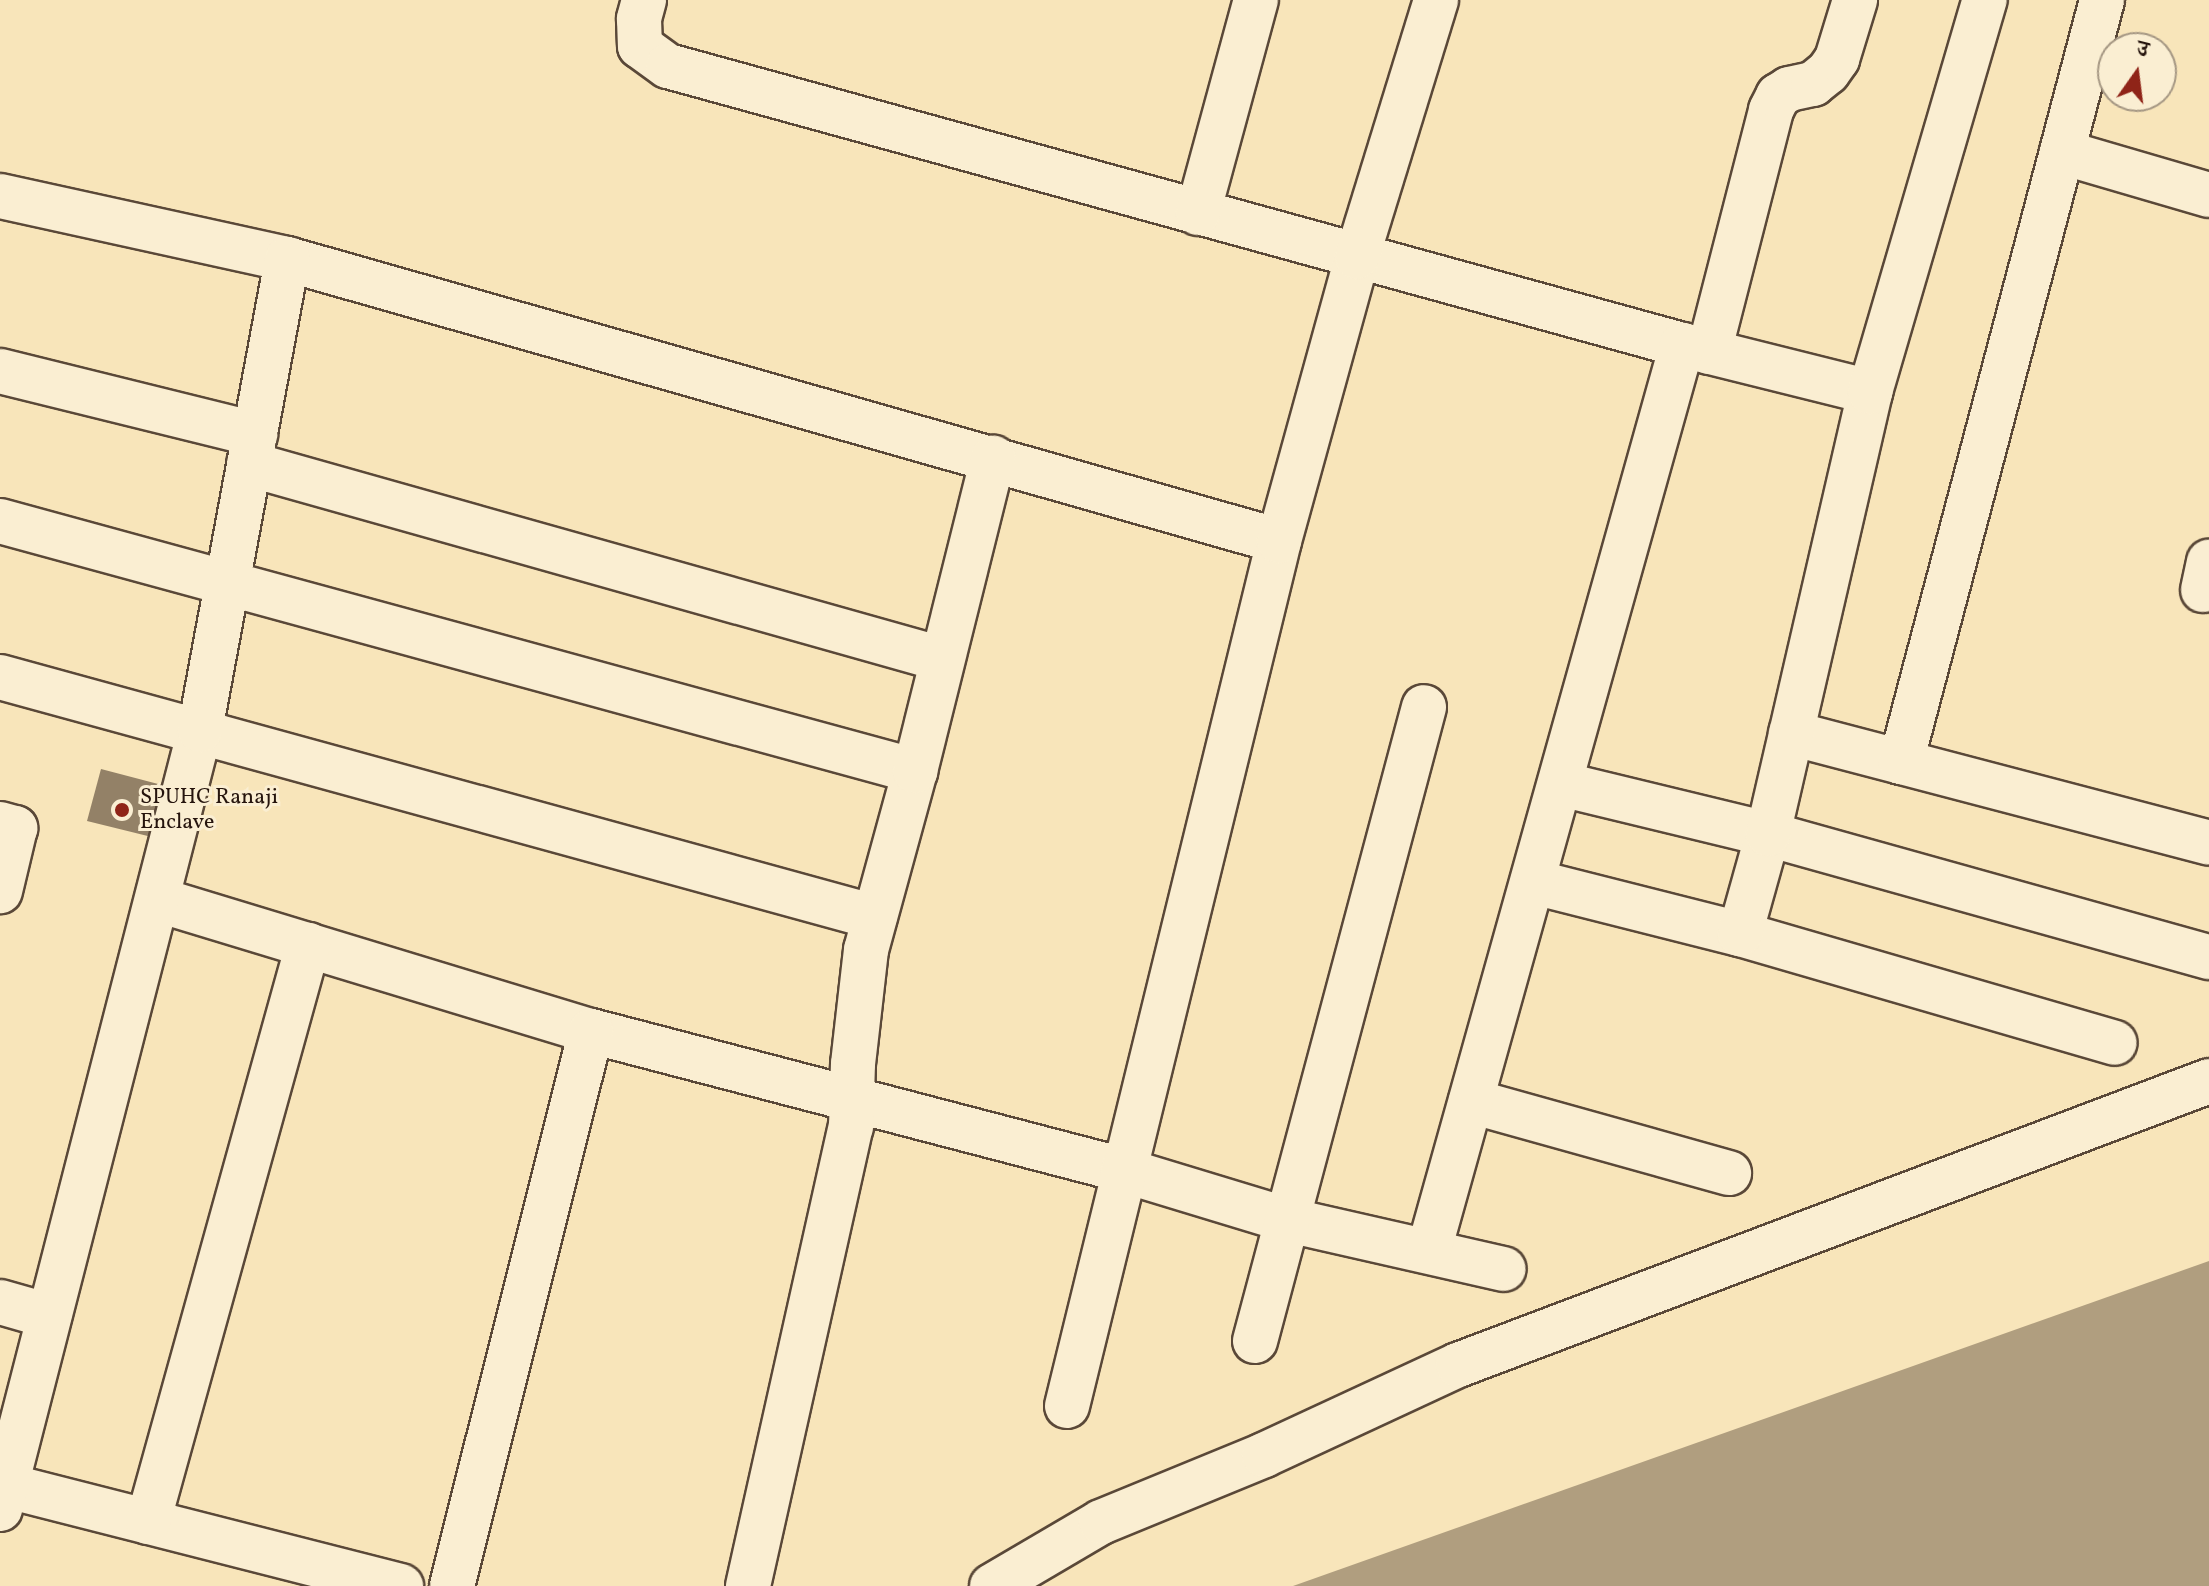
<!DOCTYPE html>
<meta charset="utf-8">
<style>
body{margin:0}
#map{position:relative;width:2209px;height:1586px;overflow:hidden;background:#f8e5ba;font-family:Vollkorn,"Noto Serif Devanagari",serif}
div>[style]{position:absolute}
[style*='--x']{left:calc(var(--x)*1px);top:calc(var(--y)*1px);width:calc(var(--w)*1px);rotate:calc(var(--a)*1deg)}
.water>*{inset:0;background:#b09e7f}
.building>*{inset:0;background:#938167}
.roads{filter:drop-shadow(2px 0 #5a4838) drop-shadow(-2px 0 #5a4838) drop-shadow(0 2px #5a4838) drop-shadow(0 -2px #5a4838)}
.street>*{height:44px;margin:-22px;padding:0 22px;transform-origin:22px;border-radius:22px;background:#faeed2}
.secondary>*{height:44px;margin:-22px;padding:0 22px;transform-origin:22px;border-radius:22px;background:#faeed2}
.dots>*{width:22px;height:22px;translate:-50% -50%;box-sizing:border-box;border:4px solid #faeed2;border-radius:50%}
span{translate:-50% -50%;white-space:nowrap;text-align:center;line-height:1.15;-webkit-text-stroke:6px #faeed2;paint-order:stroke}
.poi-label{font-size:22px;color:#25140d}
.left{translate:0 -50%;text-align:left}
.north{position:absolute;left:2097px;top:32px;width:80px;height:80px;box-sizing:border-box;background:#faeed2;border:2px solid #a59783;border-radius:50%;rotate:14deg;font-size:22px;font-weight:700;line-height:32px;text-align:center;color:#25140d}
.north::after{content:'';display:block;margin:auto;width:28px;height:36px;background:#8f2418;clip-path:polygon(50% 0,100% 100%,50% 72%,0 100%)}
</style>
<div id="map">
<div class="water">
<i style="clip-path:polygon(2209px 1261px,2209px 1586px,1293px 1586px)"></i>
</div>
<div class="building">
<i style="clip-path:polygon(101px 769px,181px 790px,168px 841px,87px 821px)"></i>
</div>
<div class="roads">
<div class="street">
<i style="--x:644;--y:0;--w:20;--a:105"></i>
<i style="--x:639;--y:19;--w:27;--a:88"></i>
<i style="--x:640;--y:46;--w:34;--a:36"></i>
<i style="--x:668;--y:66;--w:1052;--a:15.38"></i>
<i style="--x:1682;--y:345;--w:194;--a:14"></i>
<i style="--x:2062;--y:152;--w:153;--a:16.3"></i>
<i style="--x:0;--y:196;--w:294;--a:12.4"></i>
<i style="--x:287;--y:259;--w:1031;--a:15.87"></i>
<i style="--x:1198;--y:213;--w:221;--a:-74.8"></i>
<i style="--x:1709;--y:352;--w:250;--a:-75.6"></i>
<i style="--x:1771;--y:110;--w:16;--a:-63"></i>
<i style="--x:1778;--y:96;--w:13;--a:-32"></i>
<i style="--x:1789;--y:89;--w:25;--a:-12"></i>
<i style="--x:1813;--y:84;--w:19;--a:-39"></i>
<i style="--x:1828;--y:72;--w:16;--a:-55"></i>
<i style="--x:1837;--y:59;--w:62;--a:-73"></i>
<i style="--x:0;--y:371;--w:263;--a:13.9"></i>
<i style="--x:249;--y:464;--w:720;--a:15.72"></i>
<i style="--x:0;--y:521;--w:949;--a:15.28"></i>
<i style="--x:2203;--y:590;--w:29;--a:-78"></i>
<i style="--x:0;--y:677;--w:907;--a:15.34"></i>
<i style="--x:1791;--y:733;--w:432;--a:14.7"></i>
<i style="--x:1901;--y:762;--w:788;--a:-75.22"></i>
<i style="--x:1561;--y:784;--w:213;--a:13.6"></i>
<i style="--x:1768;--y:834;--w:458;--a:15.6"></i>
<i style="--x:0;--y:824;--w:16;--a:15"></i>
<i style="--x:15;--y:828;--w:65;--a:103.4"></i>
<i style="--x:1534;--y:882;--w:212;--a:14.2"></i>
<i style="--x:1740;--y:934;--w:390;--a:16.2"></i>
<i style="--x:159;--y:900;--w:451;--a:16.9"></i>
<i style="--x:591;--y:1031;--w:550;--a:14.64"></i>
<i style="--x:1123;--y:1170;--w:172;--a:16.9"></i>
<i style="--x:1288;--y:1220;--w:221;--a:12.8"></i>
<i style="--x:1740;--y:934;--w:104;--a:-74.4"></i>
<i style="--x:1768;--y:834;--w:454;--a:-77"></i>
<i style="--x:1870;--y:392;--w:409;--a:-73.7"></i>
<i style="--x:1471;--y:1101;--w:268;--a:15.6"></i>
<i style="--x:1429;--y:1250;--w:940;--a:-74.38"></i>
<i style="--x:0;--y:1302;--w:51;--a:15.9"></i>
<i style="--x:1255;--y:1341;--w:656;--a:-75.07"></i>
<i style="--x:1067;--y:1406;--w:891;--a:-76.23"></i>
<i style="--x:1279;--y:541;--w:295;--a:-74.6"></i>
<i style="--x:1357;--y:257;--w:269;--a:-72.9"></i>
<i style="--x:0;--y:1484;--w:414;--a:14.3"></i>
<i style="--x:0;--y:1509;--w:804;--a:-75.6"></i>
<i style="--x:200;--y:730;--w:479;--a:-79.5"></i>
<i style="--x:148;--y:1522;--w:599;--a:-74.5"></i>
<i style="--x:452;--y:1586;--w:572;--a:-75.94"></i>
<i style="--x:748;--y:1586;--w:470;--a:-77.4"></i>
<i style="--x:851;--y:1127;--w:63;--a:-88.2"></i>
<i style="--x:853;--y:1064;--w:115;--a:-83.5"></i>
<i style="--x:866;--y:950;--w:186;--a:-74.7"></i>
<i style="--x:915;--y:771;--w:323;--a:-76"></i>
</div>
<div class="secondary">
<i style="--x:992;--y:1586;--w:126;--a:-30.4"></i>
<i style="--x:1101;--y:1522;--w:176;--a:-22.3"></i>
<i style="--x:1264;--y:1455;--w:214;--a:-24.9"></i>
<i style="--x:1458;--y:1365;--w:803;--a:-20.71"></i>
</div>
</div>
<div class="dots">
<i style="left:122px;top:810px;background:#8f2418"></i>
</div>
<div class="poi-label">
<span class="left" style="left:140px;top:810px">SPUHC Ranaji<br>Enclave</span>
</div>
<div class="north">उ</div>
</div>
